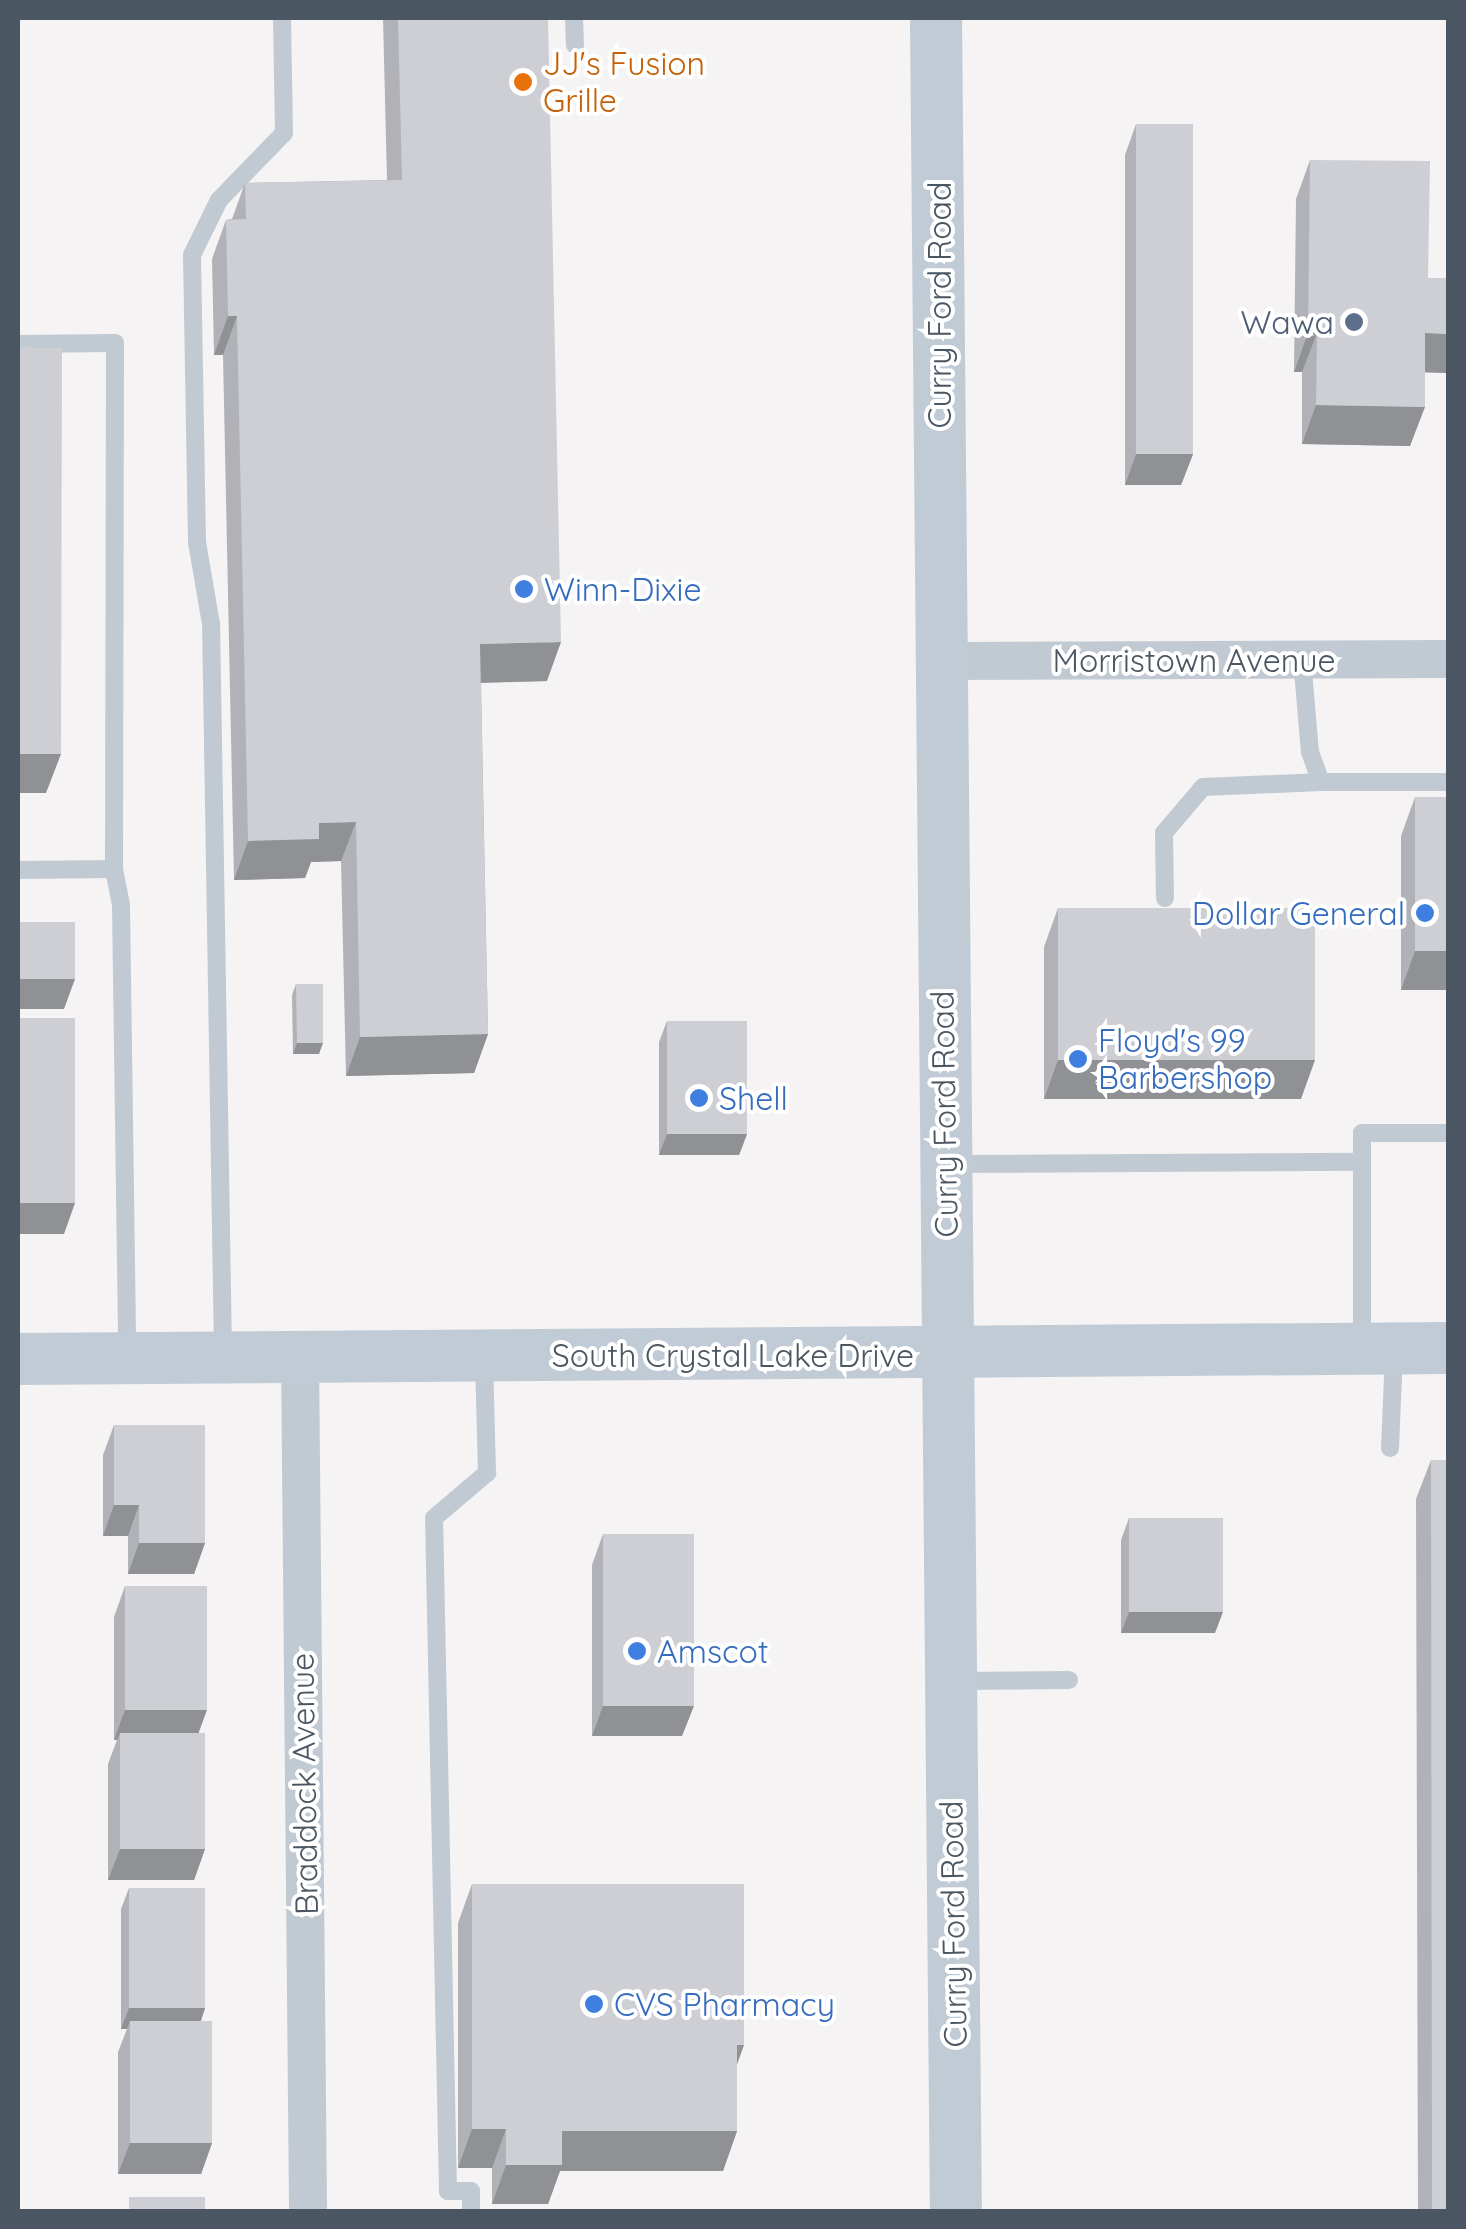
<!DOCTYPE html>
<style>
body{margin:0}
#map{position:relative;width:1466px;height:2229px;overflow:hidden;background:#f5f3f3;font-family:Quicksand,sans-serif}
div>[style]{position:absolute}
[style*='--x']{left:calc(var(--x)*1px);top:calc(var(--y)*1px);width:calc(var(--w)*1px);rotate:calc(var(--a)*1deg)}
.lane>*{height:18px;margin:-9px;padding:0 9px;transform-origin:9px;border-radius:9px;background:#c1cad2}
.street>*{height:38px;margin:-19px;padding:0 19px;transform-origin:19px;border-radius:19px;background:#c1cad2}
.secondary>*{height:52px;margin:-26px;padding:0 26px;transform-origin:26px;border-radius:26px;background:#c1cbd6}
.wall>*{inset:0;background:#b0b2b7}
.shaded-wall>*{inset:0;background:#909195}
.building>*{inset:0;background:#cdcfd5}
.dots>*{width:28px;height:28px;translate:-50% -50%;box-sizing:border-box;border:5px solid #fff;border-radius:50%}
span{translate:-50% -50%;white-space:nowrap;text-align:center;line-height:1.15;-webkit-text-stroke:8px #fff;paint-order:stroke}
.food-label{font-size:32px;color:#c56008}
.left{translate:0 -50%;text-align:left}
.street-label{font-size:32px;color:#4a5661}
.service-label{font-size:32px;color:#4e5e75}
.right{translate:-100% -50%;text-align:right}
.shop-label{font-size:32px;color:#366cbe}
.frame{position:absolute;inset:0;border:20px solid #4a5661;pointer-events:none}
</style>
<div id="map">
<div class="lane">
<i style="--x:574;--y:18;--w:27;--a:88"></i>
<i style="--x:18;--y:344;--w:97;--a:-0.6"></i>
<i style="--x:115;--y:343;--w:526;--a:90.11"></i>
<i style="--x:114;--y:869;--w:96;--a:179.4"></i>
<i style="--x:1302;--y:659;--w:93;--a:85.1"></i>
<i style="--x:1310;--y:752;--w:32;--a:70"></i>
<i style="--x:1321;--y:782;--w:127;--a:0"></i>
<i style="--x:114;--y:869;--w:37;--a:79"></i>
<i style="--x:121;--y:905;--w:447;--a:89.2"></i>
<i style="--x:1165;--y:898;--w:65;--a:-90.9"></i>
<i style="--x:1164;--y:833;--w:60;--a:-49.7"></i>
<i style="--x:1203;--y:787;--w:118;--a:-2.4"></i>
<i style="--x:953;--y:1164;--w:409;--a:-0.3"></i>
<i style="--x:1362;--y:1346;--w:213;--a:-90"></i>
<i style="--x:1362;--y:1133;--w:86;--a:0"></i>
<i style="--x:223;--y:1352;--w:728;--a:-90.94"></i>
<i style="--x:211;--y:624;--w:83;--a:-99.7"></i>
<i style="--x:197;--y:542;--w:287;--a:-91"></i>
<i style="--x:192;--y:255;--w:61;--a:-63.9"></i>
<i style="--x:219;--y:200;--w:93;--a:-45.9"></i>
<i style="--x:284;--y:133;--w:115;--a:-91"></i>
<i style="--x:1390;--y:1448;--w:95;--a:-87.6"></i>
<i style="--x:955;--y:1681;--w:114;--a:-0.5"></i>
<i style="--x:471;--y:2212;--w:21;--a:-90"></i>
<i style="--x:471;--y:2191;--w:23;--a:180"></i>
<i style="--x:448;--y:2191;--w:673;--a:-91.19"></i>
<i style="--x:434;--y:1518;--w:70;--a:-40.3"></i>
<i style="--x:487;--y:1473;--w:111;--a:-91.5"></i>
</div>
<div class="street">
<i style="--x:940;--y:661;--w:508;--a:-0.23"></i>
<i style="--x:300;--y:1357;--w:855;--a:89.46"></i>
</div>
<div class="secondary">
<i style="--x:936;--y:18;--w:2194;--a:89.48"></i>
<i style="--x:18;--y:1359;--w:1430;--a:-0.44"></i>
</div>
<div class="wall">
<i style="clip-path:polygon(383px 18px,548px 18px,547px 681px,481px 683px,488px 1034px,474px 1073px,346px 1076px,341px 861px,311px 862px,305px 878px,234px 880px,223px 355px,214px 355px,212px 259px,226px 220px,232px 219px,245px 183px,387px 180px)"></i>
<i style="clip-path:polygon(1136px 124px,1193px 454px,1181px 485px,1125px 485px,1125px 155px)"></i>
<i style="clip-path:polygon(1310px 160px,1428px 278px,1448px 278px,1448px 373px,1425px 372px,1410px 446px,1302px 444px,1302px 372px,1294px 372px,1296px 199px)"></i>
<i style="clip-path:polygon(1415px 797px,1448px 990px,1401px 990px,1401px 836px)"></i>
<i style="clip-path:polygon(1058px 908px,1301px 1099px,1044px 1099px,1044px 947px)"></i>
<i style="clip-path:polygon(296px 984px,319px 1054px,293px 1054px,292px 995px)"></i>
<i style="clip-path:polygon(667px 1021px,747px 1134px,739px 1155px,659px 1155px,659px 1042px)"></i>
<i style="clip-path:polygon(114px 1425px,205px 1543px,194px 1574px,128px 1574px,128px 1536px,103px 1536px,103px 1455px)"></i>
<i style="clip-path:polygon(1431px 1460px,1448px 2212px,1418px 2212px,1416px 1499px)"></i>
<i style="clip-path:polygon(1129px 1518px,1215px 1633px,1121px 1633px,1121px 1540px)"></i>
<i style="clip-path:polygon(603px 1534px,682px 1736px,592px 1736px,592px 1565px)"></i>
<i style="clip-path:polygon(125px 1586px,199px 1733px,205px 1849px,194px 1880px,108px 1880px,108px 1764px,117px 1740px,114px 1740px,114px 1617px)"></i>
<i style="clip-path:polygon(472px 1884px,737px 2064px,737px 2131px,723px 2171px,560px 2171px,548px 2204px,492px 2204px,492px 2168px,458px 2168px,458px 1923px)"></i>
<i style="clip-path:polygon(129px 1888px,205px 2008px,201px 2021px,212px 2143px,201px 2174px,118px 2174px,118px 2052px,127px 2029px,121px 2029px,121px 1909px)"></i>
</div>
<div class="shaded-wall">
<i style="clip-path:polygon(228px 316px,237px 316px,223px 355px,214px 355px)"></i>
<i style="clip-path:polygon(1308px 333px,1317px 333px,1302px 372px,1294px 372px)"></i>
<i style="clip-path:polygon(1425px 333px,1448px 334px,1448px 373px,1411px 372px)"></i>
<i style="clip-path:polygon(1316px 405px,1425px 407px,1410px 446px,1302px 444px)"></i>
<i style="clip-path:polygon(1136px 454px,1193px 454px,1181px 485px,1125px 485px)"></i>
<i style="clip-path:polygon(561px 642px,547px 681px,466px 683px,480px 644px)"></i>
<i style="clip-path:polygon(18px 754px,61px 754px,46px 793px,18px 793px)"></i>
<i style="clip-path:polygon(356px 822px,341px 861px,311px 862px,305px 878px,234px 880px,248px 841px,319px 823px)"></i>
<i style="clip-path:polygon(1415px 951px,1448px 951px,1448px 990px,1401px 990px)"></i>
<i style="clip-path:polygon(18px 979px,75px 979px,64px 1009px,18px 1009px)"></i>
<i style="clip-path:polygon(488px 1034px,474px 1073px,346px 1076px,360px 1037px)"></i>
<i style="clip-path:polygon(297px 1043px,323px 1043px,319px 1054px,293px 1054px)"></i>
<i style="clip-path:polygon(1058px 1060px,1315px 1060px,1301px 1099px,1044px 1099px)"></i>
<i style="clip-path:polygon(667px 1134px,747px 1134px,739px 1155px,659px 1155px)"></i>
<i style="clip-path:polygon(18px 1203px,75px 1203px,64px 1234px,18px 1234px)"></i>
<i style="clip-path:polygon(114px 1505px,139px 1505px,128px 1536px,103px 1536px)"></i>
<i style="clip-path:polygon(139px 1543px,205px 1543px,194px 1574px,128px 1574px)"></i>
<i style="clip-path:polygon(1129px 1612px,1223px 1612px,1215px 1633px,1121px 1633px)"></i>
<i style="clip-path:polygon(603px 1706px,694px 1706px,682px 1736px,592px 1736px)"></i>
<i style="clip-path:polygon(125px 1710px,207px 1710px,196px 1740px,120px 1733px,117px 1740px,114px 1740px)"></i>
<i style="clip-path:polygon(120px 1849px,205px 1849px,194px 1880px,108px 1880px)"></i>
<i style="clip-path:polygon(129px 2008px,205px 2008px,198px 2029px,130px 2021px,127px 2029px,121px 2029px)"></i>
<i style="clip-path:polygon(737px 2045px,744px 2045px,730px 2084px)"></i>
<i style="clip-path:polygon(472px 2129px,506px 2129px,492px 2168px,458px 2168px)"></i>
<i style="clip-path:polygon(562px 2131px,737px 2131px,723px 2171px,560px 2171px,548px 2204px,492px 2204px,506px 2165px)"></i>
<i style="clip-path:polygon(130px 2143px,212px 2143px,201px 2174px,118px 2174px)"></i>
</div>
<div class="building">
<i style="clip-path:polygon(398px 18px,548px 18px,561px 642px,480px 644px,488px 1034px,360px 1037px,356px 822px,319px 823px,319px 839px,248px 841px,237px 316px,228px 316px,226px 220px,246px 219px,245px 183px,402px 180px)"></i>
<i style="clip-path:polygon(1136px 124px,1193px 124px,1193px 454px,1136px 454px)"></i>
<i style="clip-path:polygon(1310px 160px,1430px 161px,1428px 278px,1448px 278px,1448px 334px,1425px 333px,1425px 407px,1316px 405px,1317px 333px,1308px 333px)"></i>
<i style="clip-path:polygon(18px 347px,62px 348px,61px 754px,18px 754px)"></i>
<i style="clip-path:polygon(1415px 797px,1448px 797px,1448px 951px,1415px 951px)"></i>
<i style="clip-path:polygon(1058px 908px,1315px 908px,1315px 1060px,1058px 1060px)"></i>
<i style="clip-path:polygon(18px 922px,75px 922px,75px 979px,18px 979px)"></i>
<i style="clip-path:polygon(296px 984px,323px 984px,323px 1043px,297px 1043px)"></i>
<i style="clip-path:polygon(18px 1018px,75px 1018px,75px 1203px,18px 1203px)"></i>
<i style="clip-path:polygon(667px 1021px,747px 1021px,747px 1134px,667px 1134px)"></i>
<i style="clip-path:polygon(114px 1425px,205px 1425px,205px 1543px,139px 1543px,139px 1505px,114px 1505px)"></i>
<i style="clip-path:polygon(1431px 1460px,1448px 1460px,1448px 2212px,1432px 2212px)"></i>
<i style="clip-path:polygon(1129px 1518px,1223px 1518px,1223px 1612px,1129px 1612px)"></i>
<i style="clip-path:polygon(603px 1534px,694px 1534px,694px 1706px,603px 1706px)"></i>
<i style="clip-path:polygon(125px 1586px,207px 1586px,207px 1710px,125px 1710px)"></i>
<i style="clip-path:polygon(120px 1733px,205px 1733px,205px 1849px,120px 1849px)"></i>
<i style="clip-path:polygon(472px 1884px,744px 1884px,744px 2045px,737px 2045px,737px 2131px,562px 2131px,562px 2165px,506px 2165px,506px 2129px,472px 2129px)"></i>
<i style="clip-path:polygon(129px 1888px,205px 1888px,205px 2008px,129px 2008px)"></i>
<i style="clip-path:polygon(130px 2021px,212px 2021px,212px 2143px,130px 2143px)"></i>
<i style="clip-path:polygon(129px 2197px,205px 2197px,205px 2212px,129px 2212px)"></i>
</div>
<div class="dots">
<i style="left:523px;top:82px;background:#e8710a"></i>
<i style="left:1354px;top:322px;background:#5c6f8a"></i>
<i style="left:524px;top:589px;background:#3f7fe0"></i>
<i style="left:1425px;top:913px;background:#3f7fe0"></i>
<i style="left:1078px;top:1059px;background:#3f7fe0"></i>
<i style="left:699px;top:1098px;background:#3f7fe0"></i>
<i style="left:637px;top:1651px;background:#3f7fe0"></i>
<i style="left:594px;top:2004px;background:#3f7fe0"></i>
</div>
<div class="food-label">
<span class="left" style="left:543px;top:82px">JJ's Fusion<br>Grille</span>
</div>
<div class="street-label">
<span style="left:939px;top:305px;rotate:-90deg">Curry Ford Road</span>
<span style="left:1194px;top:660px">Morristown Avenue</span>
<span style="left:944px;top:1114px;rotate:-91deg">Curry Ford Road</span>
<span style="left:733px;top:1355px">South Crystal Lake Drive</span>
<span style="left:304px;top:1784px;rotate:-91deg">Braddock Avenue</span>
<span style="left:953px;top:1924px;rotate:-91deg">Curry Ford Road</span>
</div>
<div class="service-label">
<span class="right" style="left:1334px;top:322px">Wawa</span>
</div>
<div class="shop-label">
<span class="left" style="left:544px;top:589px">Winn-Dixie</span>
<span class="right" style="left:1405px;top:913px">Dollar General</span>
<span class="left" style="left:1098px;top:1059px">Floyd's 99<br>Barbershop</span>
<span class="left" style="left:719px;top:1098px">Shell</span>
<span class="left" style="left:657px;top:1651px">Amscot</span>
<span class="left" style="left:614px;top:2004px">CVS Pharmacy</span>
</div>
<div class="frame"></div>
</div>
